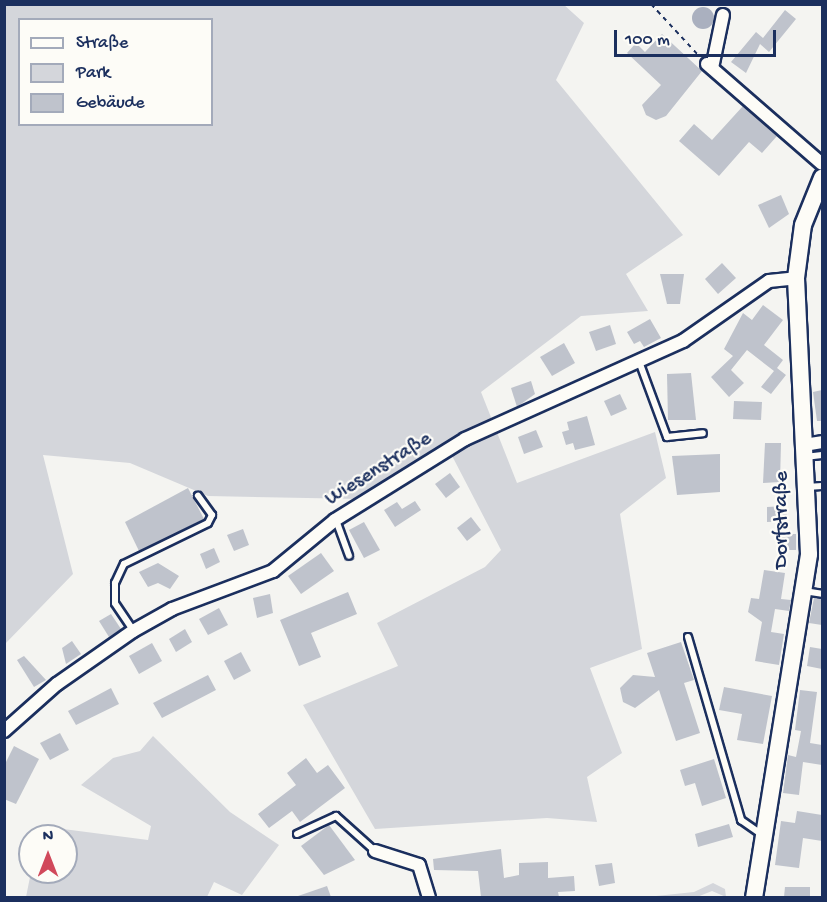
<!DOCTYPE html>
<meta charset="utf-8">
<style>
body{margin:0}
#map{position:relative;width:827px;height:902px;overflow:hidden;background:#f4f4f1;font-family:"Gochi Hand",sans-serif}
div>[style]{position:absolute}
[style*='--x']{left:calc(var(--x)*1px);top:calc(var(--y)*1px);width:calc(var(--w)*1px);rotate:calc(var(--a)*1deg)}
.green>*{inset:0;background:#d4d6db}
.water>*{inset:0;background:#aab0bf}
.round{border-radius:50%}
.building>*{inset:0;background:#bfc3cc}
.path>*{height:2px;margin-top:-1px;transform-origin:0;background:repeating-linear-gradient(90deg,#1b2f5e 0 4.5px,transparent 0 9px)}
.roads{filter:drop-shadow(2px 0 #1b2f5e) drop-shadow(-2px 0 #1b2f5e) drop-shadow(0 2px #1b2f5e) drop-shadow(0 -2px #1b2f5e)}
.lane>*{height:6px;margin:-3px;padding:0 3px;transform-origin:3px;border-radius:3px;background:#fdfcf7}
.street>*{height:12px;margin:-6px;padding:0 6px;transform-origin:6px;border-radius:6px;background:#fdfcf7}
.secondary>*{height:16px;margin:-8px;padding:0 8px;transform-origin:8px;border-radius:8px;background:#fdfcf7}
span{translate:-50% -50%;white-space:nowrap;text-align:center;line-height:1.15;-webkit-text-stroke:4.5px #fdfcf7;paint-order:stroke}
.street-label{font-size:21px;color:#1b2f5e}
.frame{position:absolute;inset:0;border:6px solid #1b2f5e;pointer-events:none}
.legend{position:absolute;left:18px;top:18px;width:195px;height:108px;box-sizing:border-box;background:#fdfcf7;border:2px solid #a3aaba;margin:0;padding:8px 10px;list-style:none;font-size:18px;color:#1b2f5e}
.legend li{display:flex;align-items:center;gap:12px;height:30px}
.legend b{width:30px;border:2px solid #a3aaba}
.north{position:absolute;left:18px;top:824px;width:60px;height:60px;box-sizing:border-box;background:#fdfcf7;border:2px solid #a3aaba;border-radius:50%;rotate:0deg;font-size:16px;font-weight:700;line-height:24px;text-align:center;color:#1b2f5e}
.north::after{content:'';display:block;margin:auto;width:21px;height:27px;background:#d1495b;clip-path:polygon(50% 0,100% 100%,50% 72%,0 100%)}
.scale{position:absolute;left:614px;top:30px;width:162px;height:27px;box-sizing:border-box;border:3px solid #1b2f5e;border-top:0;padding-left:8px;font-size:18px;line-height:21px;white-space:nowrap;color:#1b2f5e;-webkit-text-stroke:4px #fdfcf7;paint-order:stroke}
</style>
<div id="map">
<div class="green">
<i style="clip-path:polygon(evenodd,563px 4px,584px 23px,556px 80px,683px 235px,626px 274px,648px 311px,581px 316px,481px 392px,517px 483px,655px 432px,666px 478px,620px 514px,642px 649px,590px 668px,622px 753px,587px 777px,597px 822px,547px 818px,375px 829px,303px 705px,398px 666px,377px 623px,485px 567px,501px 550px,449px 450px,360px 499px,208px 496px,130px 463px,43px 455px,73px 574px,5px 644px,5px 5px,563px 4px,20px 20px,212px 20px,212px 124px,20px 124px,20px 20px)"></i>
<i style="clip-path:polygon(153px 736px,230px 812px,279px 845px,242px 895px,214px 882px,207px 897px,26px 897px,31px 872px,66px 872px,66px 836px,38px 836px,40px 826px,148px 840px,151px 826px,81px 785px,113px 758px,140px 751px)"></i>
<i style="clip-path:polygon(713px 883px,725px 889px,726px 897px,712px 891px,697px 897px,637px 898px,694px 892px)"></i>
</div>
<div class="water">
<i class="round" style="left:692px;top:7px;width:22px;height:22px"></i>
</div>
<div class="building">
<i style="clip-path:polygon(785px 10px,796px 19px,769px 52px,760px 44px,746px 73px,731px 62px,756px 32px,763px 38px)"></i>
<i style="clip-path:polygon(662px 34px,702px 71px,666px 116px,656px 120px,646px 115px,642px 105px,661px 85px,627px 53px,636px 43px,645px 52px)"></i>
<i style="clip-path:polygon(743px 106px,777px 136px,762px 153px,749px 142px,719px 176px,679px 141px,694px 124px,712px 140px)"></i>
<i style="clip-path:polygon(781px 195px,789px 214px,769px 228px,758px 205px)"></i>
<i style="clip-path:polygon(722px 263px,736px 278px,718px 294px,705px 279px)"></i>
<i style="clip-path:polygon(660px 274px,684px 274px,680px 304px,667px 304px)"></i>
<i style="clip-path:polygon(763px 305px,783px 320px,764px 345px,783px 360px,777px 368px,786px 375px,771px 394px,761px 387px,774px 371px,747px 350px,731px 370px,744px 383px,729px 397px,711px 377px,733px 356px,724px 349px,743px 313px,752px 320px)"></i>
<i style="clip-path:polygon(650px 319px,661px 338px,644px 347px,640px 341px,634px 344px,627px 332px)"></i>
<i style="clip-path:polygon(610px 325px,616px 344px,596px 351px,589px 332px)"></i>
<i style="clip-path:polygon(564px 343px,575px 363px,552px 376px,540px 357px)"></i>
<i style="clip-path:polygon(691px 373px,696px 420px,668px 420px,667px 374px)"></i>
<i style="clip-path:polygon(531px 381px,535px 394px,517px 407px,511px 388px)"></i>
<i style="clip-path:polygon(822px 390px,822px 421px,817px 421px,813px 392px)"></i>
<i style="clip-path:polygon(620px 394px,627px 409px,611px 416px,604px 401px)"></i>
<i style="clip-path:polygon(734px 401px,762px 402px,761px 420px,733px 419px)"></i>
<i style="clip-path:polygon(587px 416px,595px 445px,575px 450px,573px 443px,566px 445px,562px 432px,569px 430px,567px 422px)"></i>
<i style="clip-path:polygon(536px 430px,543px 447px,524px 454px,518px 437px)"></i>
<i style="clip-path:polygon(765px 443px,781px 443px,780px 482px,763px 483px)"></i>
<i style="clip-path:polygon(720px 454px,720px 492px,677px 495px,672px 456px)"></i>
<i style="clip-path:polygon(450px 473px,460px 487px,446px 498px,435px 484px)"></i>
<i style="clip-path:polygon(188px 488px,204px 519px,139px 551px,125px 522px)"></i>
<i style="clip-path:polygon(415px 501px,421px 510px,395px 527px,384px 510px,397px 502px,402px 509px)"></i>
<i style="clip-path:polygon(786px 506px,787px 521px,767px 522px,767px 507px)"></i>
<i style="clip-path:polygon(471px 517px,481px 530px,467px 541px,457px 528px)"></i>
<i style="clip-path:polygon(364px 522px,380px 550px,364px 558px,349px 530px)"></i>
<i style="clip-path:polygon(243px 529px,249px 545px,234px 551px,227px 535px)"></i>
<i style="clip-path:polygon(780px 534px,796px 534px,796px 550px,780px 550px)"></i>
<i style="clip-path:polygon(214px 548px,220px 562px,206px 569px,200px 554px)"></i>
<i style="clip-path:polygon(321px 553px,334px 571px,301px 594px,288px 576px)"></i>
<i style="clip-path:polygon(158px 563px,179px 576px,170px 589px,158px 583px,148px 587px,139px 572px)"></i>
<i style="clip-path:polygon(764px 570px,785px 573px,781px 599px,791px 600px,789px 611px,775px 609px,771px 632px,784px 634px,779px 665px,755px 661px,762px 622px,748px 612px,751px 598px,759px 599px)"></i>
<i style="clip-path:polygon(348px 592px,357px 614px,311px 633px,321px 657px,299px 666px,280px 620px)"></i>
<i style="clip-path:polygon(270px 594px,273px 613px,257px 618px,253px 598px)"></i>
<i style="clip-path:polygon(814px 598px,822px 599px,822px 625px,809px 623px)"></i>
<i style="clip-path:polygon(219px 608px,228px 625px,208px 635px,199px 619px)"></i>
<i style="clip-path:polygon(111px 614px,121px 629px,109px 637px,99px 621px)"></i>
<i style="clip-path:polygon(185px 629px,192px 642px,176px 652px,169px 639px)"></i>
<i style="clip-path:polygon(72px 641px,81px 654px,66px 664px,62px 648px)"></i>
<i style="clip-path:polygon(681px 642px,694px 680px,684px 683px,700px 733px,676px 741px,659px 690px,635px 708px,623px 702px,620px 688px,633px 675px,655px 677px,647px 653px)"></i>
<i style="clip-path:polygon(152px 643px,162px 661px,139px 674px,129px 656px)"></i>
<i style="clip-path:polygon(810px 647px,822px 649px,822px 669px,807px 666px)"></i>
<i style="clip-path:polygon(241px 652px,251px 671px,234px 680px,224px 661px)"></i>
<i style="clip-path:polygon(24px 656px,46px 680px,34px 687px,17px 660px)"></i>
<i style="clip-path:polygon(208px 675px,216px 690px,162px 718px,153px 703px)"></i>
<i style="clip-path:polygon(724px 687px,772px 696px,763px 744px,737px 740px,742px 714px,719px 710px)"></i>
<i style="clip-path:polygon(111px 688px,119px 704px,76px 725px,68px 711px)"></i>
<i style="clip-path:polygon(800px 690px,817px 692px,810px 743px,822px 745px,822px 765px,803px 762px,799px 795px,783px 793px,788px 755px,796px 757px,801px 731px,795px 730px)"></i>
<i style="clip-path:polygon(60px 733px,69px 750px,50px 760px,40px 743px)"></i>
<i style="clip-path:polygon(14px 746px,39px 759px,16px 804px,4px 799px,4px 766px)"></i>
<i style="clip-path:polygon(306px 758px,317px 773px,328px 765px,345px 788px,300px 822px,292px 811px,269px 828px,258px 814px,296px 785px,287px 773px)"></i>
<i style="clip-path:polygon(714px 759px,726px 798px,702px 806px,695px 783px,685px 786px,680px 770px)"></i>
<i style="clip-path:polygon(797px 811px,822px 815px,822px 841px,803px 838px,799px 868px,775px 865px,781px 821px,795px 823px)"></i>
<i style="clip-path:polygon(729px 824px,733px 837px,698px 847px,695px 834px)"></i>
<i style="clip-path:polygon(329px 825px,355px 860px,324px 875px,301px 846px)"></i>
<i style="clip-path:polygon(501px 849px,504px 878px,519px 875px,519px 863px,548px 862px,548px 878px,574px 876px,575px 891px,558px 892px,559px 897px,481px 897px,478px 871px,434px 870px,433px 859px)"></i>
<i style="clip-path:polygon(612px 863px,615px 883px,599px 886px,595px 865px)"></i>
<i style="clip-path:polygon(327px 886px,331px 897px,298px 897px,298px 896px)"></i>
<i style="clip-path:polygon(785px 887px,810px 887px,810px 897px,784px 897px)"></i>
</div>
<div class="path">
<i style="--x:651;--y:4;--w:71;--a:47.3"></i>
</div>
<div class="roads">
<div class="lane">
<i style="--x:640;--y:364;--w:78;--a:69.7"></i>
<i style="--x:667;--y:437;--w:36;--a:-6"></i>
<i style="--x:805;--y:457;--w:17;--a:-7"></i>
<i style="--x:807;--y:487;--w:15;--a:-4"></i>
<i style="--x:336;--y:520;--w:38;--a:70"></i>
<i style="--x:804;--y:591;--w:18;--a:9"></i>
<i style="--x:133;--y:630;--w:32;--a:-124"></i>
<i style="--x:115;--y:603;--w:20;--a:-90"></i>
<i style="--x:115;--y:583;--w:21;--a:-65"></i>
<i style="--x:124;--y:564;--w:93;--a:-26"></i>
<i style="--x:208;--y:523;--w:9;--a:-63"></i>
<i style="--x:212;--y:515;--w:24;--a:-126"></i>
<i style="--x:688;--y:637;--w:191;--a:73.8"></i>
<i style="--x:741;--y:820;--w:24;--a:35"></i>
<i style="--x:297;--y:834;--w:43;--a:-24.8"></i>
<i style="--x:336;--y:816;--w:52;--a:41.9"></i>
</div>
<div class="street">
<i style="--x:707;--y:64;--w:152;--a:41"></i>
<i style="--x:712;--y:68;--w:54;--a:-78.3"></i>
<i style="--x:804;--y:445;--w:18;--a:-9"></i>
<i style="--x:4;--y:731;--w:71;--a:-41.6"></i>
<i style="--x:57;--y:684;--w:93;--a:-34.9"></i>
<i style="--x:133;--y:631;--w:45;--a:-29.4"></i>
<i style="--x:172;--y:609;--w:108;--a:-20.6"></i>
<i style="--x:273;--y:571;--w:80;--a:-39.4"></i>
<i style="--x:335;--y:520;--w:153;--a:-31.9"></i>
<i style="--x:465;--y:439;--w:239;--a:-24.2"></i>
<i style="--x:683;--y:341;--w:105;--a:-34.9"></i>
<i style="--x:769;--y:281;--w:27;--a:-6"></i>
<i style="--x:375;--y:851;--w:46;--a:17.7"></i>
<i style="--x:419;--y:865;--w:34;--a:73"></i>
</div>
<div class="secondary">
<i style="--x:754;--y:898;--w:348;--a:-80.9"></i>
<i style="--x:809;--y:554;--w:276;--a:-92.7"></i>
<i style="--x:796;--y:278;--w:53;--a:-82.5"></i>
<i style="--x:803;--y:225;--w:51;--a:-68"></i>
</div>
</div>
<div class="street-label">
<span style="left:379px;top:470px;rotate:-32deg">Wiesenstraße</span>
<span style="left:783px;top:520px;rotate:-90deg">Dorfstraße</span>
</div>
<div class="frame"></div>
<ul class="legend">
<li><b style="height:8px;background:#fdfcf7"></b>Straße</li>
<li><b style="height:16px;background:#d4d6db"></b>Park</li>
<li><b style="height:16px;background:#bfc3cc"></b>Gebäude</li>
</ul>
<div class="north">N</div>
<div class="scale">100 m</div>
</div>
